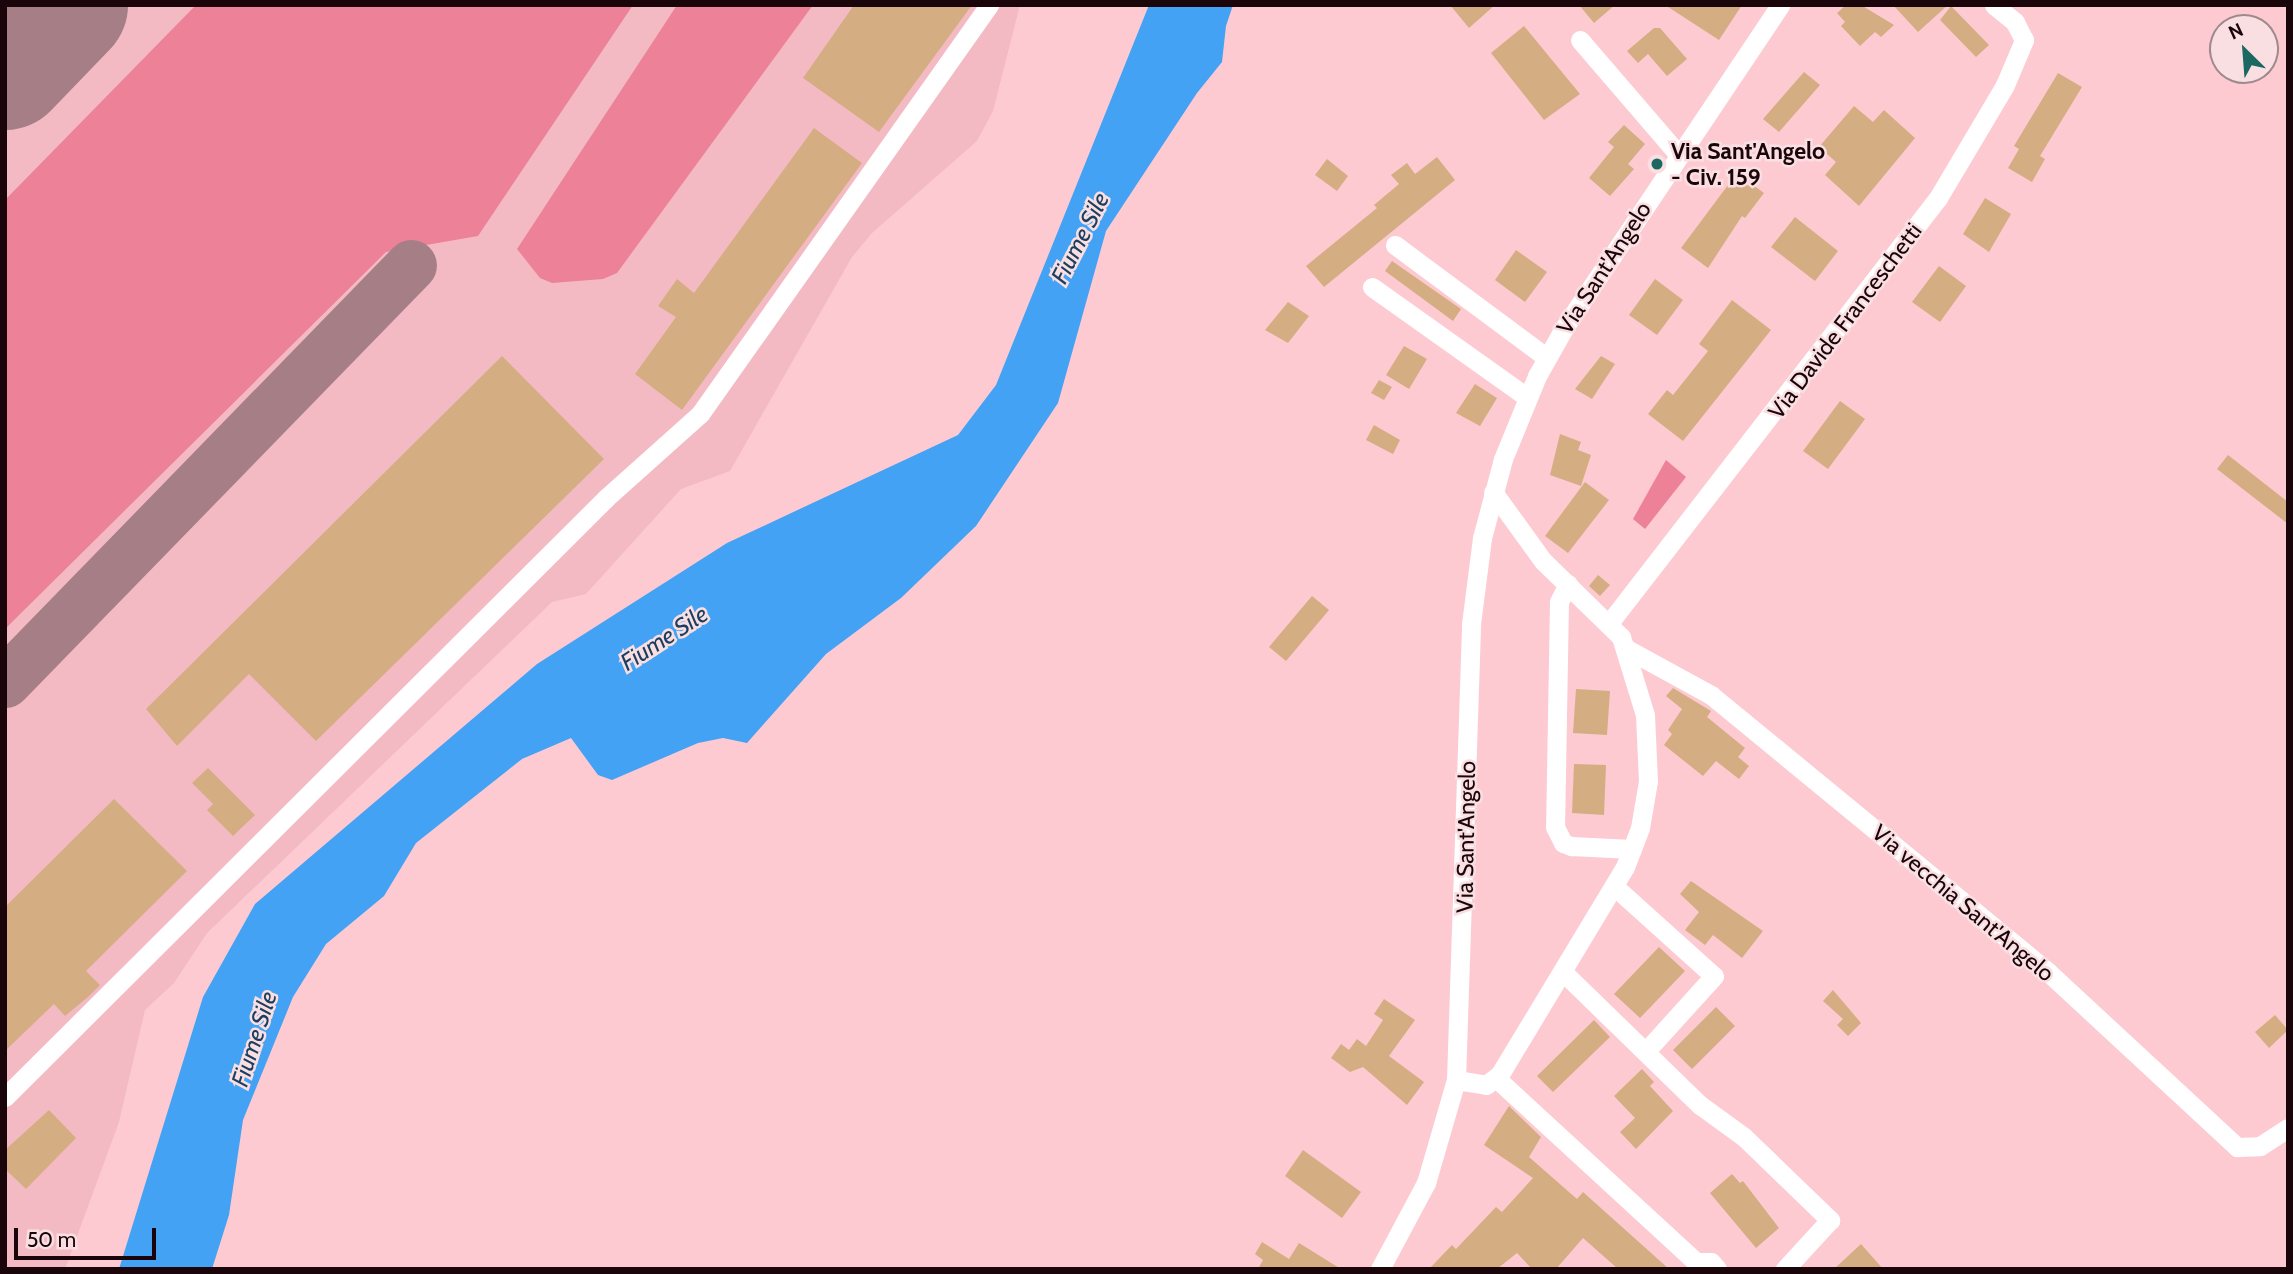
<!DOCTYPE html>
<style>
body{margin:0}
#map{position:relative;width:2293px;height:1274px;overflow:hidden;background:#fdcad2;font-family:Cabin,sans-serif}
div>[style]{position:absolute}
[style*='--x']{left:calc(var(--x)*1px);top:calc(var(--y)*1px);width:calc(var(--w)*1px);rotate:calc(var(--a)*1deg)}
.built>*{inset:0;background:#f4bac3}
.green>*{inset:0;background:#ec8197}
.water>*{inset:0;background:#44a2f4}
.taxiway>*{height:51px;margin:-25.5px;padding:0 25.5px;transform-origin:25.5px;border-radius:25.5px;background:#a67f86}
.runway>*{height:128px;margin:-64px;padding:0 64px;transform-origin:64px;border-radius:64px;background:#a67f86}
.building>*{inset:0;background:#d5ad82}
.minor>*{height:19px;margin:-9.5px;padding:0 9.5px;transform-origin:9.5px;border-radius:9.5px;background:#fff}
.dots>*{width:19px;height:19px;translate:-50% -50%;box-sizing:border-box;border:4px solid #f9dfe2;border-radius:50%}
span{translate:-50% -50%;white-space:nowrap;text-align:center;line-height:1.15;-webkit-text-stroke:5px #f9dfe2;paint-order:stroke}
.poi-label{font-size:23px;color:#1a060a;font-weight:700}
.left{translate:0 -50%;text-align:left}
.street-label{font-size:23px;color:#1a060a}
.water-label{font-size:24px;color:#193e5f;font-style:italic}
.frame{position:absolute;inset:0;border:7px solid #1a060a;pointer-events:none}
.north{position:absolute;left:2209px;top:14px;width:70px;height:70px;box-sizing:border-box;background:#f9dfe2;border:2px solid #a0888c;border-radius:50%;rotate:335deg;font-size:19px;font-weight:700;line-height:28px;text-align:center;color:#1a060a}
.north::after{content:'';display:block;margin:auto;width:24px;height:32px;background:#1b6762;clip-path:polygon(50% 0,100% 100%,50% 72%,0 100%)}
.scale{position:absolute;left:14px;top:1228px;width:142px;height:32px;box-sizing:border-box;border:4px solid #1a060a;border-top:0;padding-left:9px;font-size:21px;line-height:24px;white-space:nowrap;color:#1a060a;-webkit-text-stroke:5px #f9dfe2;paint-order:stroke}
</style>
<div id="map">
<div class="built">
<i style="clip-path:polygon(5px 5px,1020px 5px,993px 111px,977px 141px,872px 233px,852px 257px,730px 471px,681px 489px,586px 594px,552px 602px,207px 933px,174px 983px,145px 1010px,119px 1122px,65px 1269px,5px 1269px)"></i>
</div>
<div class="green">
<i style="clip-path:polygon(196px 5px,633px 5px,478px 236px,386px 252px,5px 629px,5px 200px)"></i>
<i style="clip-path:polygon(677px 5px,813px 5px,617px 273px,603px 279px,552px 283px,540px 278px,517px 249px)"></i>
<i style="clip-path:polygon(1666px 460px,1686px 477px,1645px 529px,1633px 519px)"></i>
</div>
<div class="water">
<i style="clip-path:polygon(1149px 5px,1233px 5px,1226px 26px,1222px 62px,1197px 93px,1106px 231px,1058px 403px,976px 526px,901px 598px,826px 654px,747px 743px,723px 738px,698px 743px,612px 780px,598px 775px,571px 738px,522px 759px,416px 843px,384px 896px,326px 944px,293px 997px,243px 1120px,229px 1215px,212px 1269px,119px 1269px,203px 997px,255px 904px,537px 664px,727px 543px,958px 435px,996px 385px)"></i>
</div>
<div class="taxiway">
<i style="--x:5;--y:64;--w:4;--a:-27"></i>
<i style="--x:5;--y:682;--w:582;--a:-45.77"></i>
</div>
<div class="runway">
<i style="--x:5;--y:66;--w:85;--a:-46"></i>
</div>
<div class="building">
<i style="clip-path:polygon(854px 5px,972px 5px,879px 132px,803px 78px)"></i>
<i style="clip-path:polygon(1450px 5px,1495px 5px,1469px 28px)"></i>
<i style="clip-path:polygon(1579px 5px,1615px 5px,1594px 23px)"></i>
<i style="clip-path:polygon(1665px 5px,1742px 5px,1719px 40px)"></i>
<i style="clip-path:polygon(1846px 5px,1861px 5px,1894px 25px,1881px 37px,1875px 32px,1860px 46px,1841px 26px,1845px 22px,1837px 13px)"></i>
<i style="clip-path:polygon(1893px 5px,1948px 5px,1918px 32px)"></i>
<i style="clip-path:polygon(1951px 6px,1989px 45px,1976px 57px,1940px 20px)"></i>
<i style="clip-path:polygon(1524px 26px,1580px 94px,1544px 120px,1491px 53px)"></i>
<i style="clip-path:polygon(1654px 28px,1660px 28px,1687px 59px,1667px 76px,1648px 54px,1638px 63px,1627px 51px)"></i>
<i style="clip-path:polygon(1804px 72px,1820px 85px,1779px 132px,1763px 119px)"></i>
<i style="clip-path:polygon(2058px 73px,2082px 87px,2040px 156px,2045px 159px,2032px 182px,2008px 168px,2019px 149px,2014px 146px)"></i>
<i style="clip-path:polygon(1854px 106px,1873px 122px,1884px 110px,1915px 138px,1859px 206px,1825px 175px,1836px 162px,1819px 147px)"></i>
<i style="clip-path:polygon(1624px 125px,1645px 144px,1628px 164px,1634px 169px,1610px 196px,1589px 178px,1614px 147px,1608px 142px)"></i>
<i style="clip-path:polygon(814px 128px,862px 163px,682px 410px,635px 374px,676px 317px,658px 306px,677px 279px,694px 293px)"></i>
<i style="clip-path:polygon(1437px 157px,1455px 180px,1324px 287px,1306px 266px,1377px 208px,1374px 205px,1399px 184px,1391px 175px,1407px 163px,1415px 174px)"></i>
<i style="clip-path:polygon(1327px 159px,1348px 176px,1337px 191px,1315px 175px)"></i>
<i style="clip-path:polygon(1737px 173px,1764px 193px,1745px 218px,1742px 216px,1708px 268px,1681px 248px)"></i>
<i style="clip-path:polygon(1985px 198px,2011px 214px,1989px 252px,1963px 234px)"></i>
<i style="clip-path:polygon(1795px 217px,1838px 251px,1815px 281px,1771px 247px)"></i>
<i style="clip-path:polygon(1516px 250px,1547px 272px,1525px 302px,1495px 280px)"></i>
<i style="clip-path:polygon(1392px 261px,1461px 309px,1453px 321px,1385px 271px)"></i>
<i style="clip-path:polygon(1939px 266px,1966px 286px,1940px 322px,1912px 302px)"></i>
<i style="clip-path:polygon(1655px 279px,1683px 300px,1657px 335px,1629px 315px)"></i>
<i style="clip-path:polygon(1732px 300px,1771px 330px,1683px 441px,1648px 414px,1667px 390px,1673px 395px,1708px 351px,1699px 344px)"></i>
<i style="clip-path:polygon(1288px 302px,1309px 316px,1288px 343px,1265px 330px)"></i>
<i style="clip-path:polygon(1404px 346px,1427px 359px,1409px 389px,1386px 375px)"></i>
<i style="clip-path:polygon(502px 356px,604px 459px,316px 741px,249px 674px,177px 746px,146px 709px)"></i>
<i style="clip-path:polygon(1601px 356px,1615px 364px,1592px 399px,1575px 389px)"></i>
<i style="clip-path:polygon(1379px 380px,1392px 387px,1384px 400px,1371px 393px)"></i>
<i style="clip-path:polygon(1475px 384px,1497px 398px,1480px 426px,1456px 413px)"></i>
<i style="clip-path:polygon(1840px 401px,1865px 419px,1828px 469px,1803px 451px)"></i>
<i style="clip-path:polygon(1374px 425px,1400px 440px,1393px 454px,1366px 440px)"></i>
<i style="clip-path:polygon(1560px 434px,1581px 442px,1578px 450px,1591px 455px,1581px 486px,1550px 475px)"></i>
<i style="clip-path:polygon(2228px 455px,2288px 502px,2288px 524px,2217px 469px)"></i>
<i style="clip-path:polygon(1585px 482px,1609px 500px,1568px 553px,1545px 536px)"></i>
<i style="clip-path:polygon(1598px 575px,1610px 585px,1600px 596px,1589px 586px)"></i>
<i style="clip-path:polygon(1312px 596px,1329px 610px,1286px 661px,1269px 647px)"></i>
<i style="clip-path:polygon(1673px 688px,1711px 711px,1707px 717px,1745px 748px,1738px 757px,1749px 766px,1739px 779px,1716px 761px,1703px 776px,1664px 745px,1672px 734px,1668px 730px,1682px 709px,1666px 696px)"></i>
<i style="clip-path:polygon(1576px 689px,1610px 691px,1607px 735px,1573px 733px)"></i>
<i style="clip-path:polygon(1574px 764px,1606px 765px,1604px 815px,1572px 813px)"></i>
<i style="clip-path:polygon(208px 768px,255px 815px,233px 836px,207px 810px,213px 804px,192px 783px)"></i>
<i style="clip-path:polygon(114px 799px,187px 871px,86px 971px,100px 985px,88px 997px,65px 1016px,54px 1004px,5px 1051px,5px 907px)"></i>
<i style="clip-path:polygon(1691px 881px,1763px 931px,1742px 958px,1713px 935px,1705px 945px,1685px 930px,1699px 912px,1680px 894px)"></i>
<i style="clip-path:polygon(1659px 947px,1685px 971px,1640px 1018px,1614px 994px)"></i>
<i style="clip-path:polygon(1833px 990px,1861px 1023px,1848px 1036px,1837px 1025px,1843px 1019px,1823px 1001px)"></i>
<i style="clip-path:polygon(1384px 999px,1415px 1020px,1389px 1056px,1424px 1082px,1407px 1105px,1363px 1067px,1350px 1072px,1331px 1058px,1341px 1044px,1349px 1050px,1357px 1039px,1366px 1046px,1383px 1020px,1374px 1014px)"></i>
<i style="clip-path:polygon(1716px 1007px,1735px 1026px,1692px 1069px,1673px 1050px)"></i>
<i style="clip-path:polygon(2275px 1015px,2288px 1030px,2269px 1048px,2255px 1032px)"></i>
<i style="clip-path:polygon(1594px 1020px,1610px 1037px,1553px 1092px,1537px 1076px)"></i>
<i style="clip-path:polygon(1642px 1069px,1654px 1082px,1650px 1086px,1673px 1111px,1636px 1149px,1620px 1132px,1635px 1118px,1614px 1096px)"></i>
<i style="clip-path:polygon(1509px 1106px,1541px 1137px,1529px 1157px,1577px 1199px,1583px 1192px,1669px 1269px,1618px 1269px,1583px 1238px,1556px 1269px,1532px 1269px,1517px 1253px,1497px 1269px,1429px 1269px,1452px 1245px,1456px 1249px,1496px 1207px,1502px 1212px,1533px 1178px,1484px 1145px)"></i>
<i style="clip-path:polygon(49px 1110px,76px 1138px,26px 1189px,5px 1169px,5px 1150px)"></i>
<i style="clip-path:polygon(1303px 1150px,1361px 1192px,1342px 1218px,1285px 1176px)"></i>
<i style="clip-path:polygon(1732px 1174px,1740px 1183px,1743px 1181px,1779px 1228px,1756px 1248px,1710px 1193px)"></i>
<i style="clip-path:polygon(1262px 1242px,1289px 1259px,1299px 1243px,1341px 1269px,1258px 1269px,1263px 1260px,1255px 1254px)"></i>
<i style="clip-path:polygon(1861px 1244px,1883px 1269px,1834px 1269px)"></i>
</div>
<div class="minor">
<i style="--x:1580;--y:40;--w:152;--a:49.3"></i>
<i style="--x:1395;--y:245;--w:188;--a:36.6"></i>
<i style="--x:1372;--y:287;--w:190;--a:35.4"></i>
<i style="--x:1568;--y:584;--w:20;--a:117"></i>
<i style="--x:1559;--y:602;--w:225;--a:91"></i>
<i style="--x:1555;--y:827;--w:18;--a:63"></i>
<i style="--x:1563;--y:843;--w:9;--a:21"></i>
<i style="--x:1571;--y:846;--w:61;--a:2.8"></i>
<i style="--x:1610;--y:622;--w:536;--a:-52.28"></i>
<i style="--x:1938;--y:198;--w:131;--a:-59.3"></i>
<i style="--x:2005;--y:85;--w:49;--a:-67.1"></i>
<i style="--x:2024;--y:40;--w:20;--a:-117"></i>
<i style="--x:2015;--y:22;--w:27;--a:-141"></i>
<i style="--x:1627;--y:649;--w:96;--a:28.7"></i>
<i style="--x:1711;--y:695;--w:436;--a:39.4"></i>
<i style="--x:2048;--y:972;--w:258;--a:42.8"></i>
<i style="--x:2237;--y:1147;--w:23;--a:-2"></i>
<i style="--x:2260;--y:1146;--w:33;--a:-33"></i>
<i style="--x:1615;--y:887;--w:133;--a:42"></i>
<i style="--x:1714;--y:976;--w:101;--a:132.2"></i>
<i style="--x:1563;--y:972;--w:191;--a:44.2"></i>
<i style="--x:1700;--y:1105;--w:54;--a:36"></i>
<i style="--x:1744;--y:1137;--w:120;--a:44"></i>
<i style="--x:1830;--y:1220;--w:67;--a:132.6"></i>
<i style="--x:1497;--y:1079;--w:270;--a:42.6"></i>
<i style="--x:1696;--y:1262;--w:15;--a:0"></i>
<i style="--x:1711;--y:1262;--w:9;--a:49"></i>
<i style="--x:1456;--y:1080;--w:30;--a:9"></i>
<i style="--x:1486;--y:1085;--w:18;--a:-38"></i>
<i style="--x:1500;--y:1074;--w:242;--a:-58.9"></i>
<i style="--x:1625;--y:867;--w:42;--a:-69"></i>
<i style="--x:1640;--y:828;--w:48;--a:-80.3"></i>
<i style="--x:1648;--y:781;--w:66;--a:-92.6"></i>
<i style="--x:1645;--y:715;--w:82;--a:-107.1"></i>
<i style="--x:1621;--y:637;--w:109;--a:-135.7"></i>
<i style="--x:1543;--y:561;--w:85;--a:-125.9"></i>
<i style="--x:5;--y:1097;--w:849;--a:-44.9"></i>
<i style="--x:606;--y:498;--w:126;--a:-41.8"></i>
<i style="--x:700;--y:414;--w:501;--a:-54.75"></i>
<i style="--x:1380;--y:1269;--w:98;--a:-61.9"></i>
<i style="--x:1426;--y:1183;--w:107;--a:-73.8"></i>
<i style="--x:1456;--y:1080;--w:456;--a:-88.1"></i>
<i style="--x:1471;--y:624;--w:87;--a:-82.7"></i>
<i style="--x:1482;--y:538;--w:82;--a:-75.1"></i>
<i style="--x:1503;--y:459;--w:90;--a:-67.7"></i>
<i style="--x:1537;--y:376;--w:55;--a:-60.6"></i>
<i style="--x:1564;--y:328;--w:389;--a:-56.2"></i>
</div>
<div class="dots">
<i style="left:1657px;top:164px;background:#1b6762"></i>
</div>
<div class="poi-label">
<span class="left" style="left:1671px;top:164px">Via Sant'Angelo<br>- Civ. 159</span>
</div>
<div class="street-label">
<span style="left:1604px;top:268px;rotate:-57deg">Via Sant'Angelo</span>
<span style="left:1845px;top:321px;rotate:-53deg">Via Davide Franceschetti</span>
<span style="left:1466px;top:837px;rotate:-89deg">Via Sant'Angelo</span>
<span style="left:1963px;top:903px;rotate:40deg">Via vecchia Sant'Angelo</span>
</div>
<div class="water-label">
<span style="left:1080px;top:238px;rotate:-63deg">Fiume Sile</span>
<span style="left:664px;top:638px;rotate:-33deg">Fiume Sile</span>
<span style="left:254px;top:1039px;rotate:-72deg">Fiume Sile</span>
</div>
<div class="frame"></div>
<div class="north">N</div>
<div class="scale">50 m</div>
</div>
